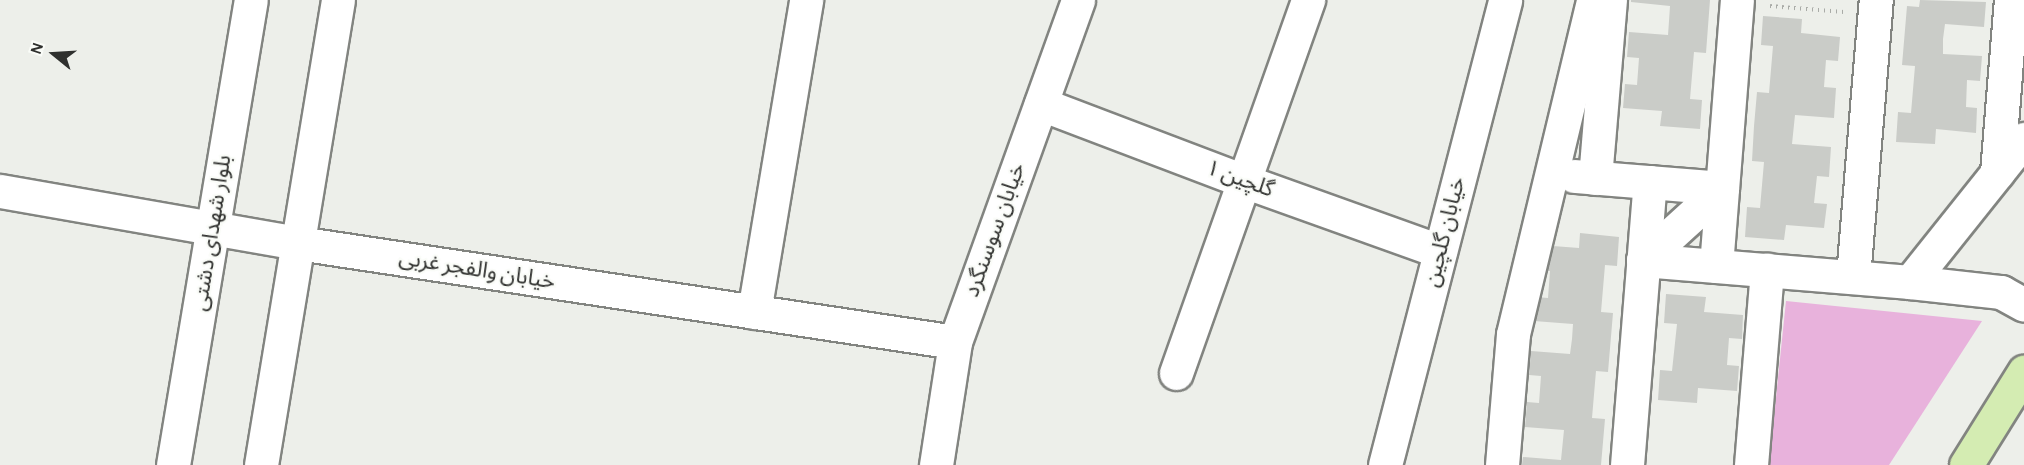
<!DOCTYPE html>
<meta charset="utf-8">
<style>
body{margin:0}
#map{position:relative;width:2024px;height:465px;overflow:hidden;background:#edefea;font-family:"Alegreya Sans","Noto Sans Arabic",sans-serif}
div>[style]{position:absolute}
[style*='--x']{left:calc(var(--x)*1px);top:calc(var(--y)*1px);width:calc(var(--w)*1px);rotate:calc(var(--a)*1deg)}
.green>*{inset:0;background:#e8b2dc}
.building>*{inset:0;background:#caccc8}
.path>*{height:4px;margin-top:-2px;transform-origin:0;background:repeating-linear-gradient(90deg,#a9aba7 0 1.5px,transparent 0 6px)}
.roads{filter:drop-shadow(2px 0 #828480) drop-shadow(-2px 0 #828480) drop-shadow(0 2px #828480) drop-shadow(0 -2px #828480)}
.minor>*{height:33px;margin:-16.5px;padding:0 16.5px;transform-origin:16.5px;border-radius:16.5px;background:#fff}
.major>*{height:33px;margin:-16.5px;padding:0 16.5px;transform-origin:16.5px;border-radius:16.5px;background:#d4ecb2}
span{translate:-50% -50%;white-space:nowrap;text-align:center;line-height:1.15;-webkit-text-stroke:4.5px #fafcf8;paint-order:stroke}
.street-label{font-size:22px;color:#2f302e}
.north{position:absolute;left:24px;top:24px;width:60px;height:60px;-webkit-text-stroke:4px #fafcf8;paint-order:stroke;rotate:288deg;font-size:16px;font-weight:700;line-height:24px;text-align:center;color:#2f302e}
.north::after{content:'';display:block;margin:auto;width:21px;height:27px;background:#2f302e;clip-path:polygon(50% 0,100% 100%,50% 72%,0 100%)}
</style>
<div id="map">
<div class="green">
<i style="clip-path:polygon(1786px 301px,1982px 321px,1889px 465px,1769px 465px)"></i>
</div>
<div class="building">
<i style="clip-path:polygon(1631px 0,1710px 0,1706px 53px,1694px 52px,1690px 99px,1702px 100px,1700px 129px,1660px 126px,1662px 111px,1623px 108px,1625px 84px,1637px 85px,1639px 58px,1627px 57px,1629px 32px,1668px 35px,1669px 21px,1670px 6px,1631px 2px)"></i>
<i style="clip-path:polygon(1920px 0,1986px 2px,1984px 27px,1945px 24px,1943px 39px,1943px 54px,1982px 56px,1980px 81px,1967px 80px,1966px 107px,1977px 108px,1976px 133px,1936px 129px,1935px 144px,1896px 142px,1898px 112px,1911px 113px,1915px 66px,1902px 65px,1907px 6px,1919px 7px)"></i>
<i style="clip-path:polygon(1763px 16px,1802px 19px,1801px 33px,1840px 37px,1838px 61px,1826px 60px,1824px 87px,1836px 88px,1834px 118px,1795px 115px,1792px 144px,1831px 147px,1829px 177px,1817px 176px,1814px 203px,1827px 204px,1824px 228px,1786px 225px,1784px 240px,1745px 237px,1747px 207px,1760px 208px,1764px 162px,1752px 161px,1754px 126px,1757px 92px,1769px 93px,1773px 46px,1761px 45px)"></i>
<i style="clip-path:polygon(1580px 233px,1619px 237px,1617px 266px,1605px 265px,1601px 312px,1613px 313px,1608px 372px,1596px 371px,1592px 418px,1605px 419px,1601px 465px,1522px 465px,1523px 457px,1561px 460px,1564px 430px,1525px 427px,1527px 402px,1539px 403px,1541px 376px,1529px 375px,1531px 351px,1570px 354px,1572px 339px,1573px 324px,1534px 321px,1536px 297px,1548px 298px,1550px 271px,1538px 270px,1540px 245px,1579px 248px)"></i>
<i style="clip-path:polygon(1666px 294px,1706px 297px,1704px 312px,1743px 315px,1742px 339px,1729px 338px,1727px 365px,1739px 366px,1737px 391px,1698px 388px,1697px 403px,1658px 400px,1660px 370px,1672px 371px,1677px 324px,1664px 323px)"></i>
</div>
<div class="path">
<i style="--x:1770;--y:6;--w:74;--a:4.6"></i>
</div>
<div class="roads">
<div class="minor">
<i style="--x:1041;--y:104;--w:217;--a:20.8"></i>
<i style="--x:1244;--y:181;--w:208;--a:19.7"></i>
<i style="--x:1997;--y:173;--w:174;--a:-85.4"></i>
<i style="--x:1574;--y:176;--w:148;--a:4.6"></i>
<i style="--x:1595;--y:178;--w:179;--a:-85.2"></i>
<i style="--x:0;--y:191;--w:303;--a:9.9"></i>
<i style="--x:298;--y:243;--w:664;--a:8.57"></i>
<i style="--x:1643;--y:260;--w:268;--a:4.7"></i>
<i style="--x:1910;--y:282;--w:92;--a:6.3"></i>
<i style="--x:2001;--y:292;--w:26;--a:29"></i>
<i style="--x:1643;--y:260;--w:107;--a:-42.3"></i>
<i style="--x:1716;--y:266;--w:267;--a:-85.5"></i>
<i style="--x:1853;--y:277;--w:278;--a:-85.3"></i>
<i style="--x:1910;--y:282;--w:183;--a:-51.4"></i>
<i style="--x:754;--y:312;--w:316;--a:-80.5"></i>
<i style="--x:1176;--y:373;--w:396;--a:-70.5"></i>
<i style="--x:173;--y:465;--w:471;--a:-80.5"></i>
<i style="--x:261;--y:465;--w:471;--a:-80.6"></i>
<i style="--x:936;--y:465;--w:124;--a:-81.2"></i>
<i style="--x:955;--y:342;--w:363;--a:-70.2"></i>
<i style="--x:1385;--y:465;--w:480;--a:-75.5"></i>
<i style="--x:1502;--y:465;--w:131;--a:-85.2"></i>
<i style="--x:1513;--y:334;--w:343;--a:-76.5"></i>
<i style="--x:1627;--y:465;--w:284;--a:-85.4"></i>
<i style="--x:1751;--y:465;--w:196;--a:-85.3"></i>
</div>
<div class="major">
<i style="--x:1966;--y:465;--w:110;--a:-58.1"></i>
</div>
</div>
<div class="street-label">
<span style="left:1240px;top:179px;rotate:20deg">گلچین ۱</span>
<span style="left:995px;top:230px;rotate:-70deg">خیابان سوسنگرد</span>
<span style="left:1445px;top:232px;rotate:-76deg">خیابان گلچین</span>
<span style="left:212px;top:233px;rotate:-81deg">بلوار شهدای دشتی</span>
<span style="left:477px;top:270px;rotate:9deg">خیابان والفجر غربی</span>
</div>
<div class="north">N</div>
</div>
